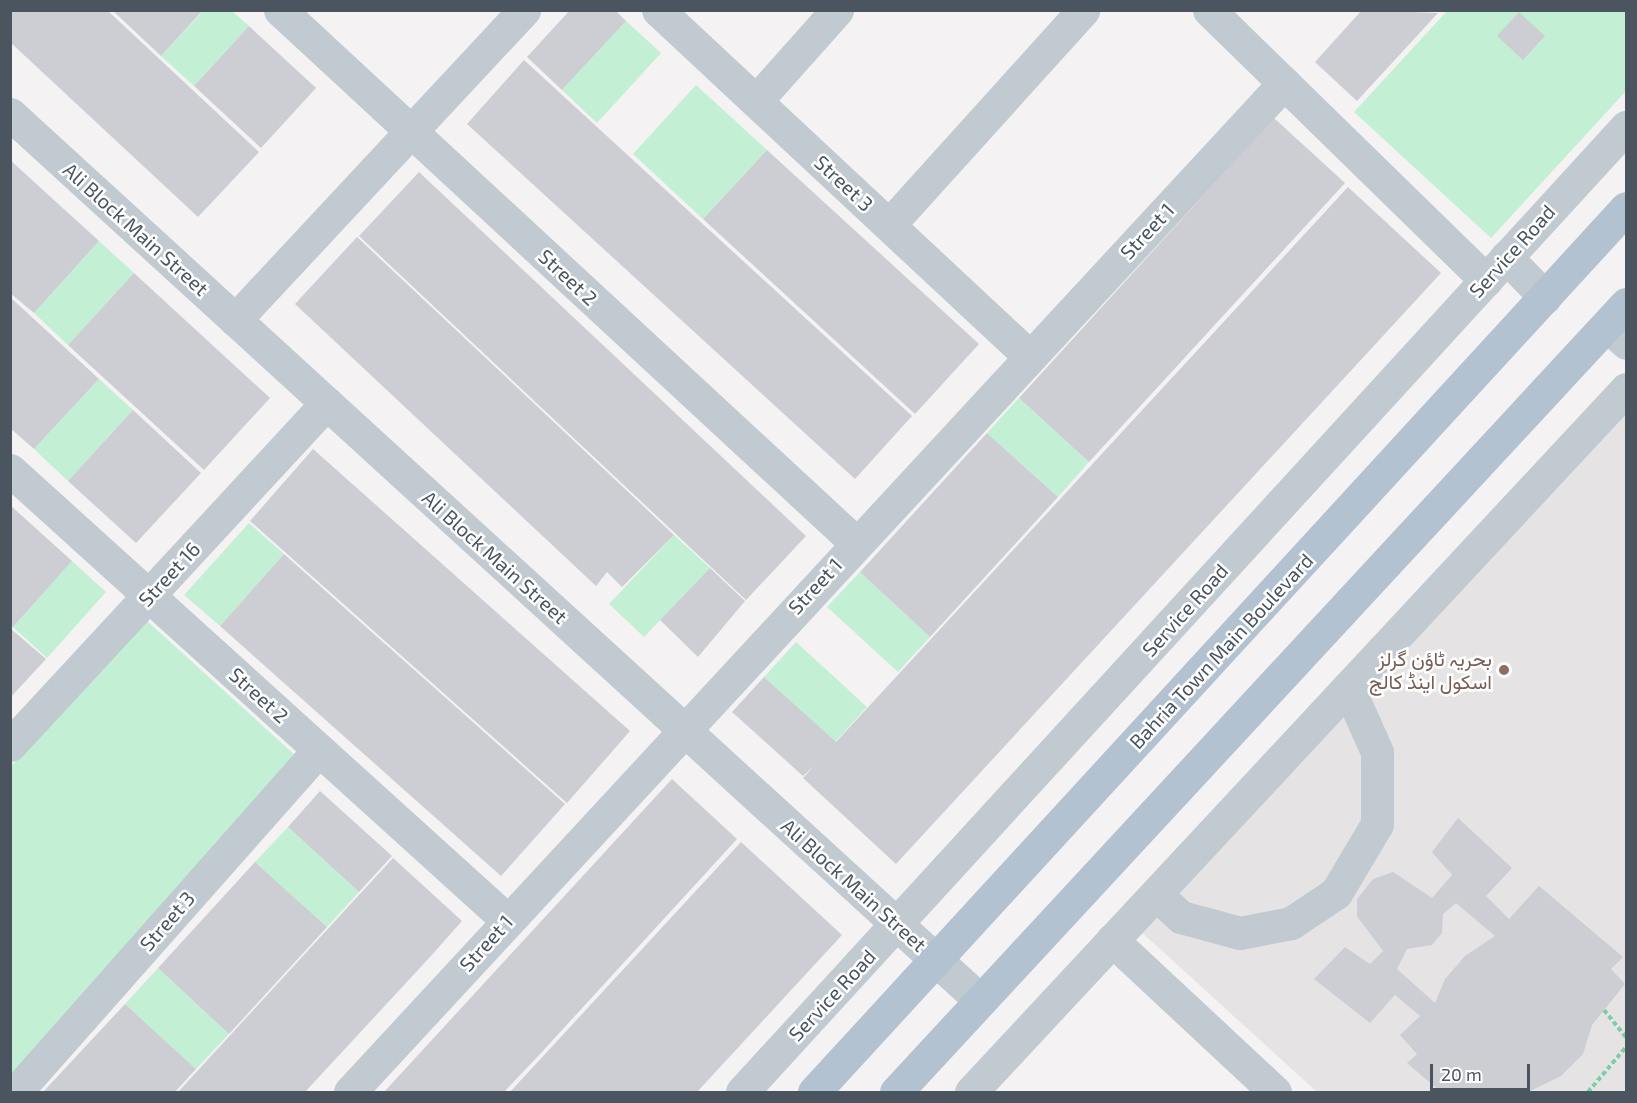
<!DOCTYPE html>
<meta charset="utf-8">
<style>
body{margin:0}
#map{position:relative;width:1637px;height:1103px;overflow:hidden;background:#f4f2f2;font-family:"Exo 2",Vazirmatn,sans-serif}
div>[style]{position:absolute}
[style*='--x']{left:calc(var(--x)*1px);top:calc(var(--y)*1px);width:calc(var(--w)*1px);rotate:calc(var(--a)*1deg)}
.education>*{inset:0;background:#e5e3e4}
.green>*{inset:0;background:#c3f0d4}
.building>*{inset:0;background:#ccced4}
.path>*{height:4px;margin-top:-2px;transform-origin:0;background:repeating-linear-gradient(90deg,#7bcea5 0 4.5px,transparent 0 7.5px)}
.minor>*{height:33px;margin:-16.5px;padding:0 16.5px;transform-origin:16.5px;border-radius:16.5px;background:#c1c9d1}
.major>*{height:33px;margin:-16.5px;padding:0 16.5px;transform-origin:16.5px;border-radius:16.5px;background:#b3c2d0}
.dots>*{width:16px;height:16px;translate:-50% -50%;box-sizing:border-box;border:3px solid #fff;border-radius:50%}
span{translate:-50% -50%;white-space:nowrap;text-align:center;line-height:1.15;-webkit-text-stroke:5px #fff;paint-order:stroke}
.street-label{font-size:20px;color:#4a5560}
.education-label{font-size:20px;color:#785e54}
.right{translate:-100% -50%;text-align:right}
.frame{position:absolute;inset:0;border:12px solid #4a5560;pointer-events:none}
.scale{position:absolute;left:1430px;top:1064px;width:100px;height:27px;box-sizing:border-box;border:3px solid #4a5560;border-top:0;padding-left:8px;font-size:18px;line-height:21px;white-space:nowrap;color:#4a5560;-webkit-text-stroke:4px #fff;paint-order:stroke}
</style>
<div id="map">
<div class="education">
<i style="clip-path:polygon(1626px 411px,1626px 1092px,1317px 1092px,1138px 929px)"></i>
</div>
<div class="green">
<i style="clip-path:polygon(203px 11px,232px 11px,249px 26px,194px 86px,161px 56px)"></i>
<i style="clip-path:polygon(1447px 11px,1626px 11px,1626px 91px,1491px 238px,1354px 112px)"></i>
<i style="clip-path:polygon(626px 21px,661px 53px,597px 123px,562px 90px)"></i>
<i style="clip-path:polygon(696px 85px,767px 150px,703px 219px,633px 154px)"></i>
<i style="clip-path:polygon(99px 241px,134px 273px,68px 345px,34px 313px)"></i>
<i style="clip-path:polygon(99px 379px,133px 410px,68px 481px,34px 449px)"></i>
<i style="clip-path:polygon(1019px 398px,1089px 462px,1058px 497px,987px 433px)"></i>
<i style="clip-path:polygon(249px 523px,284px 554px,220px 626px,184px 595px)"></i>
<i style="clip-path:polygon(674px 535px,710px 568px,644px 637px,609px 604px)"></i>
<i style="clip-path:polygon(72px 561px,106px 592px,47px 658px,13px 627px)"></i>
<i style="clip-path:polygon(860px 572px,930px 637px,898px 672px,827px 607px)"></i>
<i style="clip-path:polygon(146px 620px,298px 758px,11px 1078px,11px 766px)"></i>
<i style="clip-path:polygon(796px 642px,867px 707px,835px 742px,764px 677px)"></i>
<i style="clip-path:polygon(288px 827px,359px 892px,327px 927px,255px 862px)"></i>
<i style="clip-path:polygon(158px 968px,229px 1034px,196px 1069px,125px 1004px)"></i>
</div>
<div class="building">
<i style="clip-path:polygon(10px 10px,107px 10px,259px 152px,198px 217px,10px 42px)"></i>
<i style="clip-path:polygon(112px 10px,203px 10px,161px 56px)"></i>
<i style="clip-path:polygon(570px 10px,615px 10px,626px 21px,562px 90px,527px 57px)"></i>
<i style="clip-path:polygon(1362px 10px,1438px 13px,1357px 101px,1315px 62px)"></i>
<i style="clip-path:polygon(1519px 12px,1545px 36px,1523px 60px,1497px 36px)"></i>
<i style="clip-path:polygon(249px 26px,316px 88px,261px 148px,194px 86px)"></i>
<i style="clip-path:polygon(524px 60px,912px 416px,855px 479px,467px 124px)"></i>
<i style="clip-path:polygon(1274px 118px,1345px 183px,1089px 462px,1019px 398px)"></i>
<i style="clip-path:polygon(767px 150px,979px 344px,915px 414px,703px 219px)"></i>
<i style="clip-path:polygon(10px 160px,99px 241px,34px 313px,10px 293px)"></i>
<i style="clip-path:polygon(419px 172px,806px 536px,746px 600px,359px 236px)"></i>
<i style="clip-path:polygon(1348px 187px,1441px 273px,896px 864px,803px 778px,814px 766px,803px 776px,732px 712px,764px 677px,836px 742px)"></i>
<i style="clip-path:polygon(357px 237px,674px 535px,622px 587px,607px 572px,596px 586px,295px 304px)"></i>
<i style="clip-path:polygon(134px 273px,270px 398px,204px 470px,68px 345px)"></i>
<i style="clip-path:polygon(10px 297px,99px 379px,34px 449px,10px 428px)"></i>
<i style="clip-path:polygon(133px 410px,201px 473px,136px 543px,68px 481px)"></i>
<i style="clip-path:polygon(987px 433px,1058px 497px,930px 637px,860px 572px)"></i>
<i style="clip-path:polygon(313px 449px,630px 731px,567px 803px,250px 521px)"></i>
<i style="clip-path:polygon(10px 505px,72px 561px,13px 627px,10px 625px)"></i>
<i style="clip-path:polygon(284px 554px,565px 804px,501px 876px,220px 626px)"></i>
<i style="clip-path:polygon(710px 568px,745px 601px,698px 657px,660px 620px)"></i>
<i style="clip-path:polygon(10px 628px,46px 659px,10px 698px)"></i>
<i style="clip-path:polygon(672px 779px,737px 839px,541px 1053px,504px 1092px,384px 1092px)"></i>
<i style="clip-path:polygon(320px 791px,392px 856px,359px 892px,288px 827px)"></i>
<i style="clip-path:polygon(evenodd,1458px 818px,1512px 868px,1486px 896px,1509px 919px,1539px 886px,1623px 957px,1611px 969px,1625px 984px,1592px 1025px,1583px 1054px,1561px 1076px,1528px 1092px,1441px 1092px,1407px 1063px,1417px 1054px,1400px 1035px,1420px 1016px,1395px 995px,1370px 1023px,1314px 979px,1345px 947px,1370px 964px,1383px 951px,1357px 916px,1357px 899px,1373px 879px,1393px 872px,1432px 898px,1452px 875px,1432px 852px,1458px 818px,1456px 903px,1495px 936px,1465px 956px,1445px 979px,1435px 1003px,1397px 969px,1407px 949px,1432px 945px,1442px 933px,1443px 914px,1456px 903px)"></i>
<i style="clip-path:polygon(741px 842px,842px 935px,697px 1092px,510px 1092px)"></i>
<i style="clip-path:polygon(393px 858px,462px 921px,430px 957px,305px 1092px,178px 1092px)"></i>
<i style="clip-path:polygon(255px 862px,327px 927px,229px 1034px,158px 968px)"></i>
<i style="clip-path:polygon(125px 1004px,196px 1069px,175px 1092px,43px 1092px)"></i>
</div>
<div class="path">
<i style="--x:1604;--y:1010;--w:35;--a:51"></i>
<i style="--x:1588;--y:1092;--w:59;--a:-49.8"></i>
</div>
<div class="minor">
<i style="--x:280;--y:10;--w:785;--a:42.78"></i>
<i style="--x:658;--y:10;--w:507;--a:43"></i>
<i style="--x:1209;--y:10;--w:387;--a:44.3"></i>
<i style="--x:756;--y:101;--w:122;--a:-48.3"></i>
<i style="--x:10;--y:114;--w:1314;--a:42.41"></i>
<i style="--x:889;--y:225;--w:290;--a:-47.9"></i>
<i style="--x:1506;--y:257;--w:56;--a:45.7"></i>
<i style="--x:235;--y:320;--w:424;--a:-47"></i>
<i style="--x:1607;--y:325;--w:26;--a:43"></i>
<i style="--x:10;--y:470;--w:670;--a:42.16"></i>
<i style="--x:10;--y:745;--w:466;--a:-47.2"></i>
<i style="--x:1156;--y:894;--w:34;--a:43"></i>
<i style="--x:1181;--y:917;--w:61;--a:15.2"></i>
<i style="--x:1240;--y:933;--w:52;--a:-11.1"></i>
<i style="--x:1291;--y:923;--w:54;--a:-33.7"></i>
<i style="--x:1336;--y:893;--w:80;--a:-59.3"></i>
<i style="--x:1377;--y:824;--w:72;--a:-90"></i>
<i style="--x:1377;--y:752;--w:71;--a:-114"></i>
<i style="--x:1112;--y:940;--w:223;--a:43"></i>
<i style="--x:16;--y:1092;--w:457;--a:-48.5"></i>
<i style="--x:350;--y:1092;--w:1375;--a:-47.21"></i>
<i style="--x:742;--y:1092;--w:1309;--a:-47.51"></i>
<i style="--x:971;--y:1092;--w:961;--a:-47.02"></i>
</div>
<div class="major">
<i style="--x:814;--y:1092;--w:1200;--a:-47.43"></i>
<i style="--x:896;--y:1092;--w:1074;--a:-47.19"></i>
</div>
<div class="dots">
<i style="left:1504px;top:670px;background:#8d6e63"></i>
</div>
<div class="street-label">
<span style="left:844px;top:183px;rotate:43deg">Street 3</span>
<span style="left:136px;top:229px;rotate:42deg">Ali Block Main Street</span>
<span style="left:1147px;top:231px;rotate:-47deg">Street 1</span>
<span style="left:1512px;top:251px;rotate:-48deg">Service Road</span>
<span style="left:568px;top:277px;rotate:43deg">Street 2</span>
<span style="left:495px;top:557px;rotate:42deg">Ali Block Main Street</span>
<span style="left:169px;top:574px;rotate:-47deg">Street 16</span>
<span style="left:815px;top:586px;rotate:-47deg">Street 1</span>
<span style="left:1185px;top:610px;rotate:-48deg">Service Road</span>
<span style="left:1221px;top:651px;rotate:-47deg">Bahria Town Main Boulevard</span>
<span style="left:259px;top:695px;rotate:42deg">Street 2</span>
<span style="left:854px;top:885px;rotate:42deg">Ali Block Main Street</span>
<span style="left:167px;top:921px;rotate:-49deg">Street 3</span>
<span style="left:486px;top:943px;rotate:-48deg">Street 1</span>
<span style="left:832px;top:995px;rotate:-47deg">Service Road</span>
</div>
<div class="education-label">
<span class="right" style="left:1492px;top:670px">بحریہ ٹاؤن گرلز<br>اسکول اینڈ کالج</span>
</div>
<div class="frame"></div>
<div class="scale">20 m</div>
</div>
